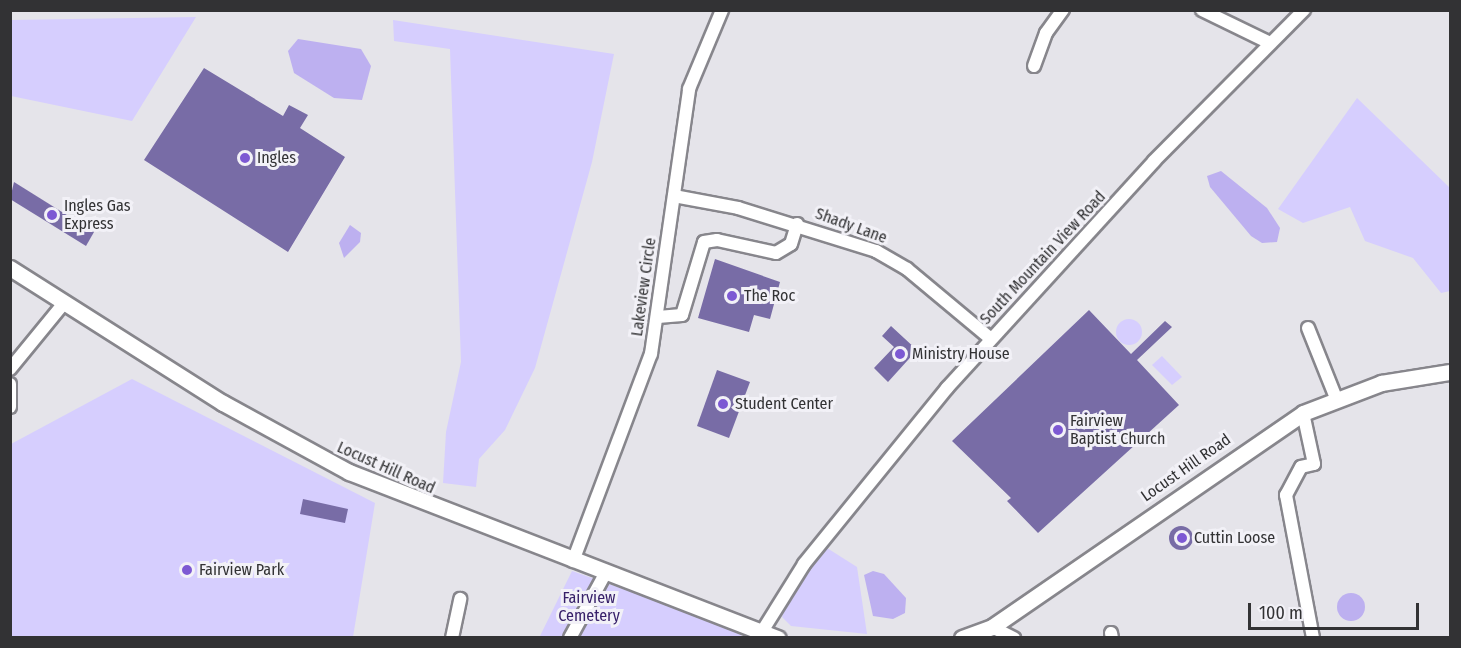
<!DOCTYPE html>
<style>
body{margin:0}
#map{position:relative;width:1461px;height:648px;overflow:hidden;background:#e5e4ea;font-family:"Fira Sans Condensed",sans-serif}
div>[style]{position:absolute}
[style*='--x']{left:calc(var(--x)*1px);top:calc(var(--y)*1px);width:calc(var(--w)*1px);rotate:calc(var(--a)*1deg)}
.green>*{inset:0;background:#d6cefe}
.round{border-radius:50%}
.water>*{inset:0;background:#bdb0f0}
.building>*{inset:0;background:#786ca6}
.roads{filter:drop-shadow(2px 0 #87868c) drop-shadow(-2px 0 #87868c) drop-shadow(0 2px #87868c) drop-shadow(0 -2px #87868c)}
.minor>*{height:12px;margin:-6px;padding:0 6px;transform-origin:6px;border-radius:6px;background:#fff}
.major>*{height:15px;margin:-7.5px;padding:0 7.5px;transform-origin:7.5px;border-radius:7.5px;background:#fff}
.dots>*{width:16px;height:16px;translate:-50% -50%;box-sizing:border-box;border:3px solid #f2f1f7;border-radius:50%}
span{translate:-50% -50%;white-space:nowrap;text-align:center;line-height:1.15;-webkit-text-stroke:6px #f2f1f7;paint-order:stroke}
.poi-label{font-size:16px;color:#323234}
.left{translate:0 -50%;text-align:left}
.street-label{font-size:16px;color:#323234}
.park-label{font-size:16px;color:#372069}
.frame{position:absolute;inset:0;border:12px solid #323234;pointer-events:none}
.scale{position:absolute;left:1248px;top:603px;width:171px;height:27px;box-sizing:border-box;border:3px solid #323234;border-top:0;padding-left:8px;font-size:18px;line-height:21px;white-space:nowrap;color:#323234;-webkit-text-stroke:4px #f2f1f7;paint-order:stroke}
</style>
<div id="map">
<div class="green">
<i style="clip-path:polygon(196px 17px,132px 121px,11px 96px,11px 20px)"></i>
<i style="clip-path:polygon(393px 20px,614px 54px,592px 162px,535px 368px,505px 430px,479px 459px,476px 487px,443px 483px,446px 432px,461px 362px,450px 49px,394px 41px)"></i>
<i style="clip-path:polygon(1357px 98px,1450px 188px,1450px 291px,1441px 293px,1413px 258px,1365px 241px,1350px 207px,1303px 223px,1278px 209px)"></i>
<i class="round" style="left:1116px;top:319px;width:26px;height:26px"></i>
<i style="clip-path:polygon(1162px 356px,1182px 377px,1172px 385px,1152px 365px)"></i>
<i style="clip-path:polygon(132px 379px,375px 503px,353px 637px,11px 638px,11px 444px)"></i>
<i style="clip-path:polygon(827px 548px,857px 567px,867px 634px,791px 626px,782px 617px,790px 595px)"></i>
<i style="clip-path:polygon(572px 571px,737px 629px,742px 637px,539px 638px)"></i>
</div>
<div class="water">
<i style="clip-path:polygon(298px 39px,361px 49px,371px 66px,362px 100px,334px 98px,294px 73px,288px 51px)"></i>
<i style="clip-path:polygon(1221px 171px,1267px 208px,1280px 228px,1277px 242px,1262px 243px,1251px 236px,1210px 187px,1207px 176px)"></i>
<i style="clip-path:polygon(350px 225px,361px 233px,360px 242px,344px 258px,339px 243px)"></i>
<i style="clip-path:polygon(873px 571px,884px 574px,906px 598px,905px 613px,893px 619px,873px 616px,864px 575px)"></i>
<i class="round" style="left:1337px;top:593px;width:28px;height:28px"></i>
</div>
<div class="building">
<i style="clip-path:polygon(204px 68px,283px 116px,289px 105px,308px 115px,300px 128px,345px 157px,288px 252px,144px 160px)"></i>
<i style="clip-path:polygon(14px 182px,94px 232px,86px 246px,10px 199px)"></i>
<i style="clip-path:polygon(715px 259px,780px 282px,770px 319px,754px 315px,749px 332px,698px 318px)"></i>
<i style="clip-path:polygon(1089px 310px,1131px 354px,1165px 321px,1172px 327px,1137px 360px,1179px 405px,1038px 533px,1007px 501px,1011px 498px,952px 441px)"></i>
<i style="clip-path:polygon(891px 326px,917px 350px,888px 382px,874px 368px,894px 347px,882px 336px)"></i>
<i style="clip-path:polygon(717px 370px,750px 382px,729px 438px,697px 426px)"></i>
<i style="clip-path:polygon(303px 499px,348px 509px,345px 523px,300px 514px)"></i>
<i class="round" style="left:1169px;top:526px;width:24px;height:24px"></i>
</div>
<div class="roads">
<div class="minor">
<i style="--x:1202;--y:10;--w:73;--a:25.9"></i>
<i style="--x:1034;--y:66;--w:35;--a:-70"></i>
<i style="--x:1046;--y:33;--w:29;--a:-54"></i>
<i style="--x:674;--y:196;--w:65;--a:10.6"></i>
<i style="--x:738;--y:208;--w:145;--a:17.3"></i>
<i style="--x:876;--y:251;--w:36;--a:30"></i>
<i style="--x:907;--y:269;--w:109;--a:39.8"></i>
<i style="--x:658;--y:317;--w:24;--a:-5"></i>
<i style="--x:682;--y:315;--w:76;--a:-73.2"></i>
<i style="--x:704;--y:242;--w:13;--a:-9"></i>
<i style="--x:717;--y:240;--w:60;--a:12.4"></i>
<i style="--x:776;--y:253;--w:17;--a:-31"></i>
<i style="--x:791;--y:244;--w:21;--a:-73"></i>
<i style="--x:1308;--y:328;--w:75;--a:68.2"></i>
<i style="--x:10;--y:369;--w:85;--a:-50.7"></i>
<i style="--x:10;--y:384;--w:23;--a:90"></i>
<i style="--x:1303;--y:413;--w:52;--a:77.8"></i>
<i style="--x:1314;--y:464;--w:13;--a:167"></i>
<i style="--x:1301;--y:467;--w:32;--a:118"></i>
<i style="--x:1286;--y:495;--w:146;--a:79.3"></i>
<i style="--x:573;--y:561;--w:221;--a:-69.4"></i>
<i style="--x:651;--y:354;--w:268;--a:-81.8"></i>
<i style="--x:689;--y:89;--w:86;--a:-67.3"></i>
<i style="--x:992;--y:627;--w:25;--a:27"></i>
<i style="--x:1111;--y:633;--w:5;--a:79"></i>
<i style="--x:452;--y:638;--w:40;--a:-78"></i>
<i style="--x:570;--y:638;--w:73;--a:-61.3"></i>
<i style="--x:758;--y:638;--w:87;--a:-58.1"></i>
<i style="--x:804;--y:564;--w:227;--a:-50.9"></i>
<i style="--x:947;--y:388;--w:307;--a:-47.6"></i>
<i style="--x:1154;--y:161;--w:213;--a:-45.2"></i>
</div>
<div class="major">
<i style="--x:10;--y:268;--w:252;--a:32.4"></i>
<i style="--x:223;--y:403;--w:144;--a:28.7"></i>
<i style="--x:349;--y:472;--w:460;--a:21.2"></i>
<i style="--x:962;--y:638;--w:32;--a:-20"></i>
<i style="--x:992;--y:627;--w:378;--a:-34.5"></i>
<i style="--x:1303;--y:413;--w:84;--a:-21"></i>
<i style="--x:1381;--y:383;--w:70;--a:-9.1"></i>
</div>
</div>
<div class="dots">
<i style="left:245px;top:158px;background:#7d59d3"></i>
<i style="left:52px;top:215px;background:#7d59d3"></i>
<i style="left:732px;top:296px;background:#7d59d3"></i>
<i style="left:900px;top:354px;background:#7d59d3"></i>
<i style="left:723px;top:404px;background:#7d59d3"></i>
<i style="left:1058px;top:430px;background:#7d59d3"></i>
<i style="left:1182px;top:538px;background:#7d59d3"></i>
<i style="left:187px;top:570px;background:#7d59d3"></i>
</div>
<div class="poi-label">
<span class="left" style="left:257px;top:158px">Ingles</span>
<span class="left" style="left:64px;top:215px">Ingles Gas<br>Express</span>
<span class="left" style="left:744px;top:296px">The Roc</span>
<span class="left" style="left:912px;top:354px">Ministry House</span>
<span class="left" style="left:735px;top:404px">Student Center</span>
<span class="left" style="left:1070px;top:430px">Fairview<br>Baptist Church</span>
<span class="left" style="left:1194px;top:538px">Cuttin Loose</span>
<span class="left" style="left:199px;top:570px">Fairview Park</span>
</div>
<div class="street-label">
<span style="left:851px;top:226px;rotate:20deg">Shady Lane</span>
<span style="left:1043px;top:258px;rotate:-47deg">South Mountain View Road</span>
<span style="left:644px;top:287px;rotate:-82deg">Lakeview Circle</span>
<span style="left:386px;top:468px;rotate:24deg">Locust Hill Road</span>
<span style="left:1186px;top:468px;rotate:-35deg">Locust Hill Road</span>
</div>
<div class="park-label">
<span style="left:589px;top:607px">Fairview<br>Cemetery</span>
</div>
<div class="frame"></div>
<div class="scale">100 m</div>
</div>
